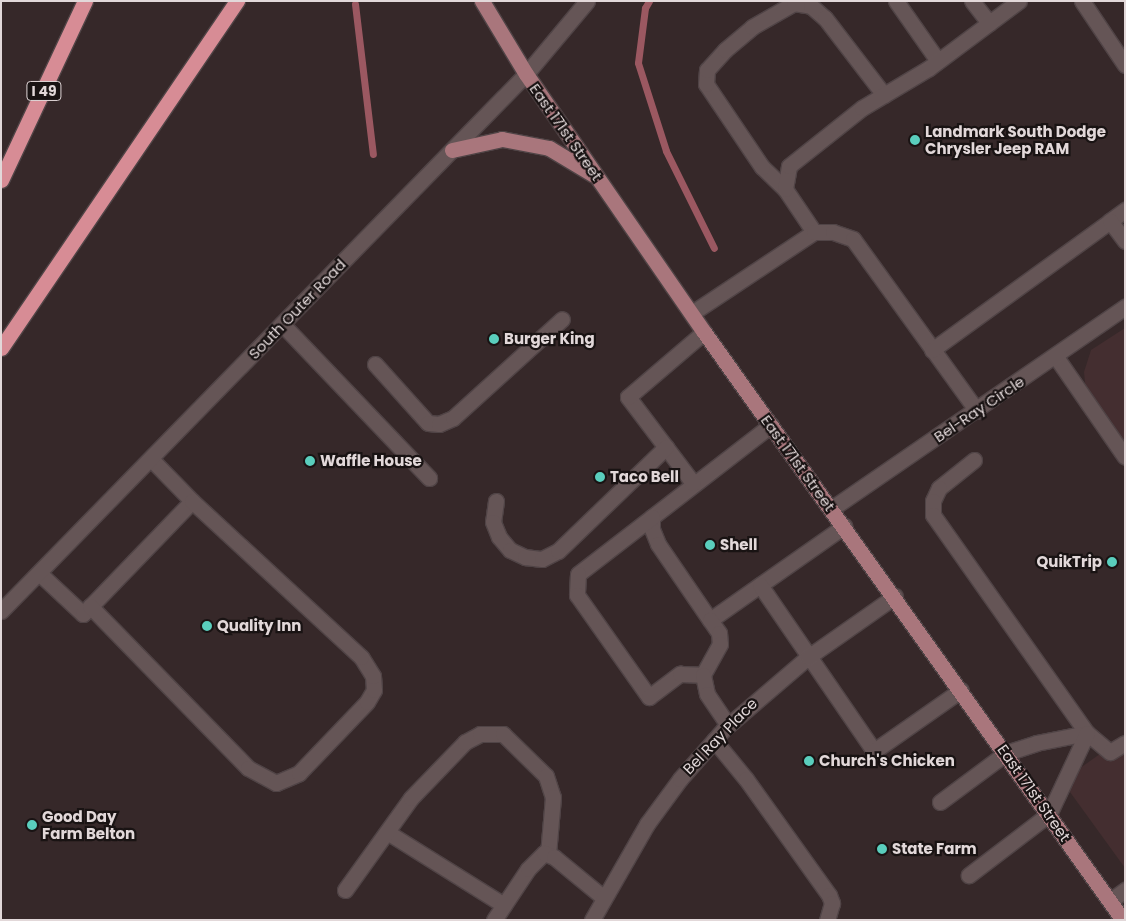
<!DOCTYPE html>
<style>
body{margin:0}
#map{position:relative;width:1126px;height:921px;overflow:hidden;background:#362829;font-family:Poppins,sans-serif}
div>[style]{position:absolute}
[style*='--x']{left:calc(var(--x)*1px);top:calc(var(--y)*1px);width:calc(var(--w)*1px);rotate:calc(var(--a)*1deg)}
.built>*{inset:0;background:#442e30}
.stream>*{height:7px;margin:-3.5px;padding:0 3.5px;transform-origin:3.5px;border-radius:3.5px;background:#9b5861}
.roads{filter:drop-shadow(1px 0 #504446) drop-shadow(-1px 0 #504446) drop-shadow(0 1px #504446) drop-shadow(0 -1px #504446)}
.minor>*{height:15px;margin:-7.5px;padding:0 7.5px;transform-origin:7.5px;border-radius:7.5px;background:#655556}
.major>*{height:15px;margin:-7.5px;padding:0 7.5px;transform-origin:7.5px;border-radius:7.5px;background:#a9767c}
.highway>*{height:15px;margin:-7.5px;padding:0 7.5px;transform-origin:7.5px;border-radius:7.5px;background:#d78c95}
.dots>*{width:14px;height:14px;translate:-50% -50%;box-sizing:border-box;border:2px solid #191313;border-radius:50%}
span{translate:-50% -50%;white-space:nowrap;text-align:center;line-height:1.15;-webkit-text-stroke:4.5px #191313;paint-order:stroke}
.shield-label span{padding:1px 4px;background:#191313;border:1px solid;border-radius:4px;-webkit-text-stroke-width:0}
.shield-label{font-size:14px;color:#e2d8d9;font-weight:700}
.poi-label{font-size:15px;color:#e2d8d9;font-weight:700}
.left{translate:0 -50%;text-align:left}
.right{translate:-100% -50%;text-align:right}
.street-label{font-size:15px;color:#e2d8d9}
.frame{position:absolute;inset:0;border:2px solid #e2d8d9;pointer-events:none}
</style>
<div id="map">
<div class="built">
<i style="clip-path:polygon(1125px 328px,1125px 446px,1086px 393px,1084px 372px,1091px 350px)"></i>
<i style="clip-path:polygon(1125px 736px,1125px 868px,1062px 781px)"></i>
</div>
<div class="stream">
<i style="--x:649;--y:1;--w:8;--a:120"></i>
<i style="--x:645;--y:8;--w:55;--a:97.3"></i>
<i style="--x:638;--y:63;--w:92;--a:72.3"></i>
<i style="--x:666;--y:151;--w:108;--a:63.7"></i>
<i style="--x:355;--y:4;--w:151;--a:83.2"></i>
</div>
<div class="roads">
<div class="minor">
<i style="--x:896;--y:1;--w:73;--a:55"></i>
<i style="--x:972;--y:1;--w:28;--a:52"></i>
<i style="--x:1082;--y:1;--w:77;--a:56.1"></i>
<i style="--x:785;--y:189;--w:32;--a:-136"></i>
<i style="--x:762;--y:167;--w:100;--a:-124"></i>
<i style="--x:706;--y:84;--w:14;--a:-86"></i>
<i style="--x:707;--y:70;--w:27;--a:-48"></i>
<i style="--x:725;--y:50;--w:35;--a:-40"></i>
<i style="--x:752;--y:27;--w:48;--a:-29.7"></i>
<i style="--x:794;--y:3;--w:17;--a:10"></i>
<i style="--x:811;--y:6;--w:18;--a:41"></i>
<i style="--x:825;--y:18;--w:97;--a:52.5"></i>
<i style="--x:1110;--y:221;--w:19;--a:-36"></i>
<i style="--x:814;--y:232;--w:52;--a:-124"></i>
<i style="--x:785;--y:189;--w:23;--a:-80"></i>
<i style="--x:789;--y:166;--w:93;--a:-38.5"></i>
<i style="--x:862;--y:108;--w:78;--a:-30.8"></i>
<i style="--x:929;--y:68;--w:112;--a:-36.7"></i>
<i style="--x:692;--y:313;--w:146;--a:-33.6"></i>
<i style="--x:814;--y:232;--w:19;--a:0"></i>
<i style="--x:833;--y:232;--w:21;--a:19"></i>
<i style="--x:853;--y:239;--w:212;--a:54.2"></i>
<i style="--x:282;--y:324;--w:213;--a:46.3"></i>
<i style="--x:932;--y:350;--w:220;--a:-35.9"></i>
<i style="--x:1110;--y:221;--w:25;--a:53"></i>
<i style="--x:1056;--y:357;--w:121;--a:55.4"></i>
<i style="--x:375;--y:364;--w:79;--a:48.1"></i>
<i style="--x:428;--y:423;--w:11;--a:5"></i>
<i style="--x:439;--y:424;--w:15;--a:-23"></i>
<i style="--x:453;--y:418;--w:147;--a:-42.2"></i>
<i style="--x:771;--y:425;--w:150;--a:142.3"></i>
<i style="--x:652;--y:517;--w:12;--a:90"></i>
<i style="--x:652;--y:529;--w:16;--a:68"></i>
<i style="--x:658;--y:544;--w:92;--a:55.6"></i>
<i style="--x:710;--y:620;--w:164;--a:-35"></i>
<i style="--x:974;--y:460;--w:45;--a:141.3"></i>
<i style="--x:939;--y:488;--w:14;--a:115"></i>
<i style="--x:933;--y:501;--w:14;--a:90"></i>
<i style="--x:933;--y:515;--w:267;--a:54.8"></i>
<i style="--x:1087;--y:733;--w:30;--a:40"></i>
<i style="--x:1110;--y:752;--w:17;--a:-31"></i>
<i style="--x:693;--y:483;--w:108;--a:-127.1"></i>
<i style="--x:628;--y:397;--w:100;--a:-40.5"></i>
<i style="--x:496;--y:501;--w:21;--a:98"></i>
<i style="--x:493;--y:522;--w:16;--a:68"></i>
<i style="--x:499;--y:537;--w:17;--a:50"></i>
<i style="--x:510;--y:550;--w:17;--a:25"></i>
<i style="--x:525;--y:557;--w:17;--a:7"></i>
<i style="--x:542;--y:559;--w:18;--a:-27"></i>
<i style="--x:558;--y:551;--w:150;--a:-43.9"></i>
<i style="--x:831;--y:509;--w:357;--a:-34.5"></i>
<i style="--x:652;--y:517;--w:93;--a:142.4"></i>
<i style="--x:578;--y:574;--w:21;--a:93"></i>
<i style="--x:577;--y:595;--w:125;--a:54.8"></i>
<i style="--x:649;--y:697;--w:39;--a:-37"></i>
<i style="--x:680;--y:674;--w:23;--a:2"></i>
<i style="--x:39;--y:573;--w:60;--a:43"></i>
<i style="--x:83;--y:614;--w:157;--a:-46"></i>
<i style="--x:192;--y:501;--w:59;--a:-134.3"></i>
<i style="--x:760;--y:585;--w:201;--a:55.5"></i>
<i style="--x:874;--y:751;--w:106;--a:-35"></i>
<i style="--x:90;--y:606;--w:226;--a:45.7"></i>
<i style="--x:248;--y:768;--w:32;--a:28"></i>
<i style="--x:276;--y:783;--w:25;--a:-23"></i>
<i style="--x:299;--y:773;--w:98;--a:-46.2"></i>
<i style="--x:367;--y:702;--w:14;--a:-60"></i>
<i style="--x:374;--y:690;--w:14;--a:-94"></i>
<i style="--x:373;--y:676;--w:22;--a:-122"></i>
<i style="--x:361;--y:657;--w:230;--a:-137.3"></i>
<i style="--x:1;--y:611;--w:751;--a:-45.65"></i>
<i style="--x:526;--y:74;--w:95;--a:-50.1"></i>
<i style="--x:710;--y:620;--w:16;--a:55"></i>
<i style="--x:719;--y:633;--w:11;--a:85"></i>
<i style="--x:720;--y:644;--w:35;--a:119"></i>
<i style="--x:703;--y:675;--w:19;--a:78"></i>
<i style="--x:707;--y:694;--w:37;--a:56"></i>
<i style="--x:714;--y:740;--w:50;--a:50.6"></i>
<i style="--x:746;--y:779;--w:143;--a:54.4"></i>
<i style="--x:829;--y:895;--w:9;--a:69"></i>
<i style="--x:832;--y:903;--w:18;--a:106"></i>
<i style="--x:940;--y:802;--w:82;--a:-36.6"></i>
<i style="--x:1006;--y:753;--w:32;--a:-18"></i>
<i style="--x:1036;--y:743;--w:52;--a:-11.1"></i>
<i style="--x:1087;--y:733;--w:89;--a:115.1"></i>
<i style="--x:1049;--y:814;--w:101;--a:142.7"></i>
<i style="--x:387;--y:832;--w:138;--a:32"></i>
<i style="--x:345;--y:890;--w:113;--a:-54.3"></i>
<i style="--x:411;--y:798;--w:78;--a:-46"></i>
<i style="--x:465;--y:742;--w:17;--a:-28"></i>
<i style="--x:480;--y:734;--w:23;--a:0"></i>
<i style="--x:503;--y:734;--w:60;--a:44.3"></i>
<i style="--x:546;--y:776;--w:22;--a:72"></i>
<i style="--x:553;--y:797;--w:57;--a:95"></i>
<i style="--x:1110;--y:901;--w:19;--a:-36"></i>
<i style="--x:494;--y:920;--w:61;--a:-56.3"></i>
<i style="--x:528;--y:869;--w:23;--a:-45"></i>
<i style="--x:544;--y:853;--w:11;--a:22"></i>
<i style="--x:554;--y:857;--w:65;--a:39.4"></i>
<i style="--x:592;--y:920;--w:111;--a:-60.2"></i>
<i style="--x:647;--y:824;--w:56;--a:-53.7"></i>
<i style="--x:680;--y:779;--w:67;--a:-48.7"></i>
<i style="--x:724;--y:729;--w:111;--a:-40.6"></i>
<i style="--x:808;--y:657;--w:106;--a:-35"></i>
</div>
<div class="major">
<i style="--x:482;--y:1;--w:85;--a:58.9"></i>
<i style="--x:526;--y:74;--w:313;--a:55.4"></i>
<i style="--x:704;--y:332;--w:722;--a:54.53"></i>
<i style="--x:452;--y:150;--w:51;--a:-12.4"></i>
<i style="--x:502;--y:139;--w:48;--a:10.8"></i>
<i style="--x:549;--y:148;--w:52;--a:31"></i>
</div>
<div class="highway">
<i style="--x:1;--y:180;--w:198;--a:-64.9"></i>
<i style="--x:1;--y:348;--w:420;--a:-55.8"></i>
</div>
</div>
<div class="dots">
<i style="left:915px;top:140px;background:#5acebd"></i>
<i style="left:494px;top:339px;background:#5acebd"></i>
<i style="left:310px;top:461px;background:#5acebd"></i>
<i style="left:600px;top:477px;background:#5acebd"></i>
<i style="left:710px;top:545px;background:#5acebd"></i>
<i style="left:1112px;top:562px;background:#5acebd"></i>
<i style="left:207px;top:626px;background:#5acebd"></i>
<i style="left:809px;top:761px;background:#5acebd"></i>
<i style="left:32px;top:825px;background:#5acebd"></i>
<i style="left:882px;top:849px;background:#5acebd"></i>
</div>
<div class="shield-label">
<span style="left:44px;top:91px">I 49</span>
</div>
<div class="poi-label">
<span class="left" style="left:925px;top:140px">Landmark South Dodge<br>Chrysler Jeep RAM</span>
<span class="left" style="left:504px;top:339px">Burger King</span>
<span class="left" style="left:320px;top:461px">Waffle House</span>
<span class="left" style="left:610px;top:477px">Taco Bell</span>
<span class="left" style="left:720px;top:545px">Shell</span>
<span class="right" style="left:1102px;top:562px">QuikTrip</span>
<span class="left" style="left:217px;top:626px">Quality Inn</span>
<span class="left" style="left:819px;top:761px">Church's Chicken</span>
<span class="left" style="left:42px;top:825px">Good Day<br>Farm Belton</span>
<span class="left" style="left:892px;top:849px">State Farm</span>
</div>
<div class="street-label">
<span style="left:566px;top:132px;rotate:55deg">East 171st Street</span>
<span style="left:297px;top:309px;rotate:-46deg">South Outer Road</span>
<span style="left:979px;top:409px;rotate:-34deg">Bel-Ray Circle</span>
<span style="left:798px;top:463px;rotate:54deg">East 171st Street</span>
<span style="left:720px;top:736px;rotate:-46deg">Bel Ray Place</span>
<span style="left:1034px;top:793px;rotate:55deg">East 171st Street</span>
</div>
<div class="frame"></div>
</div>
